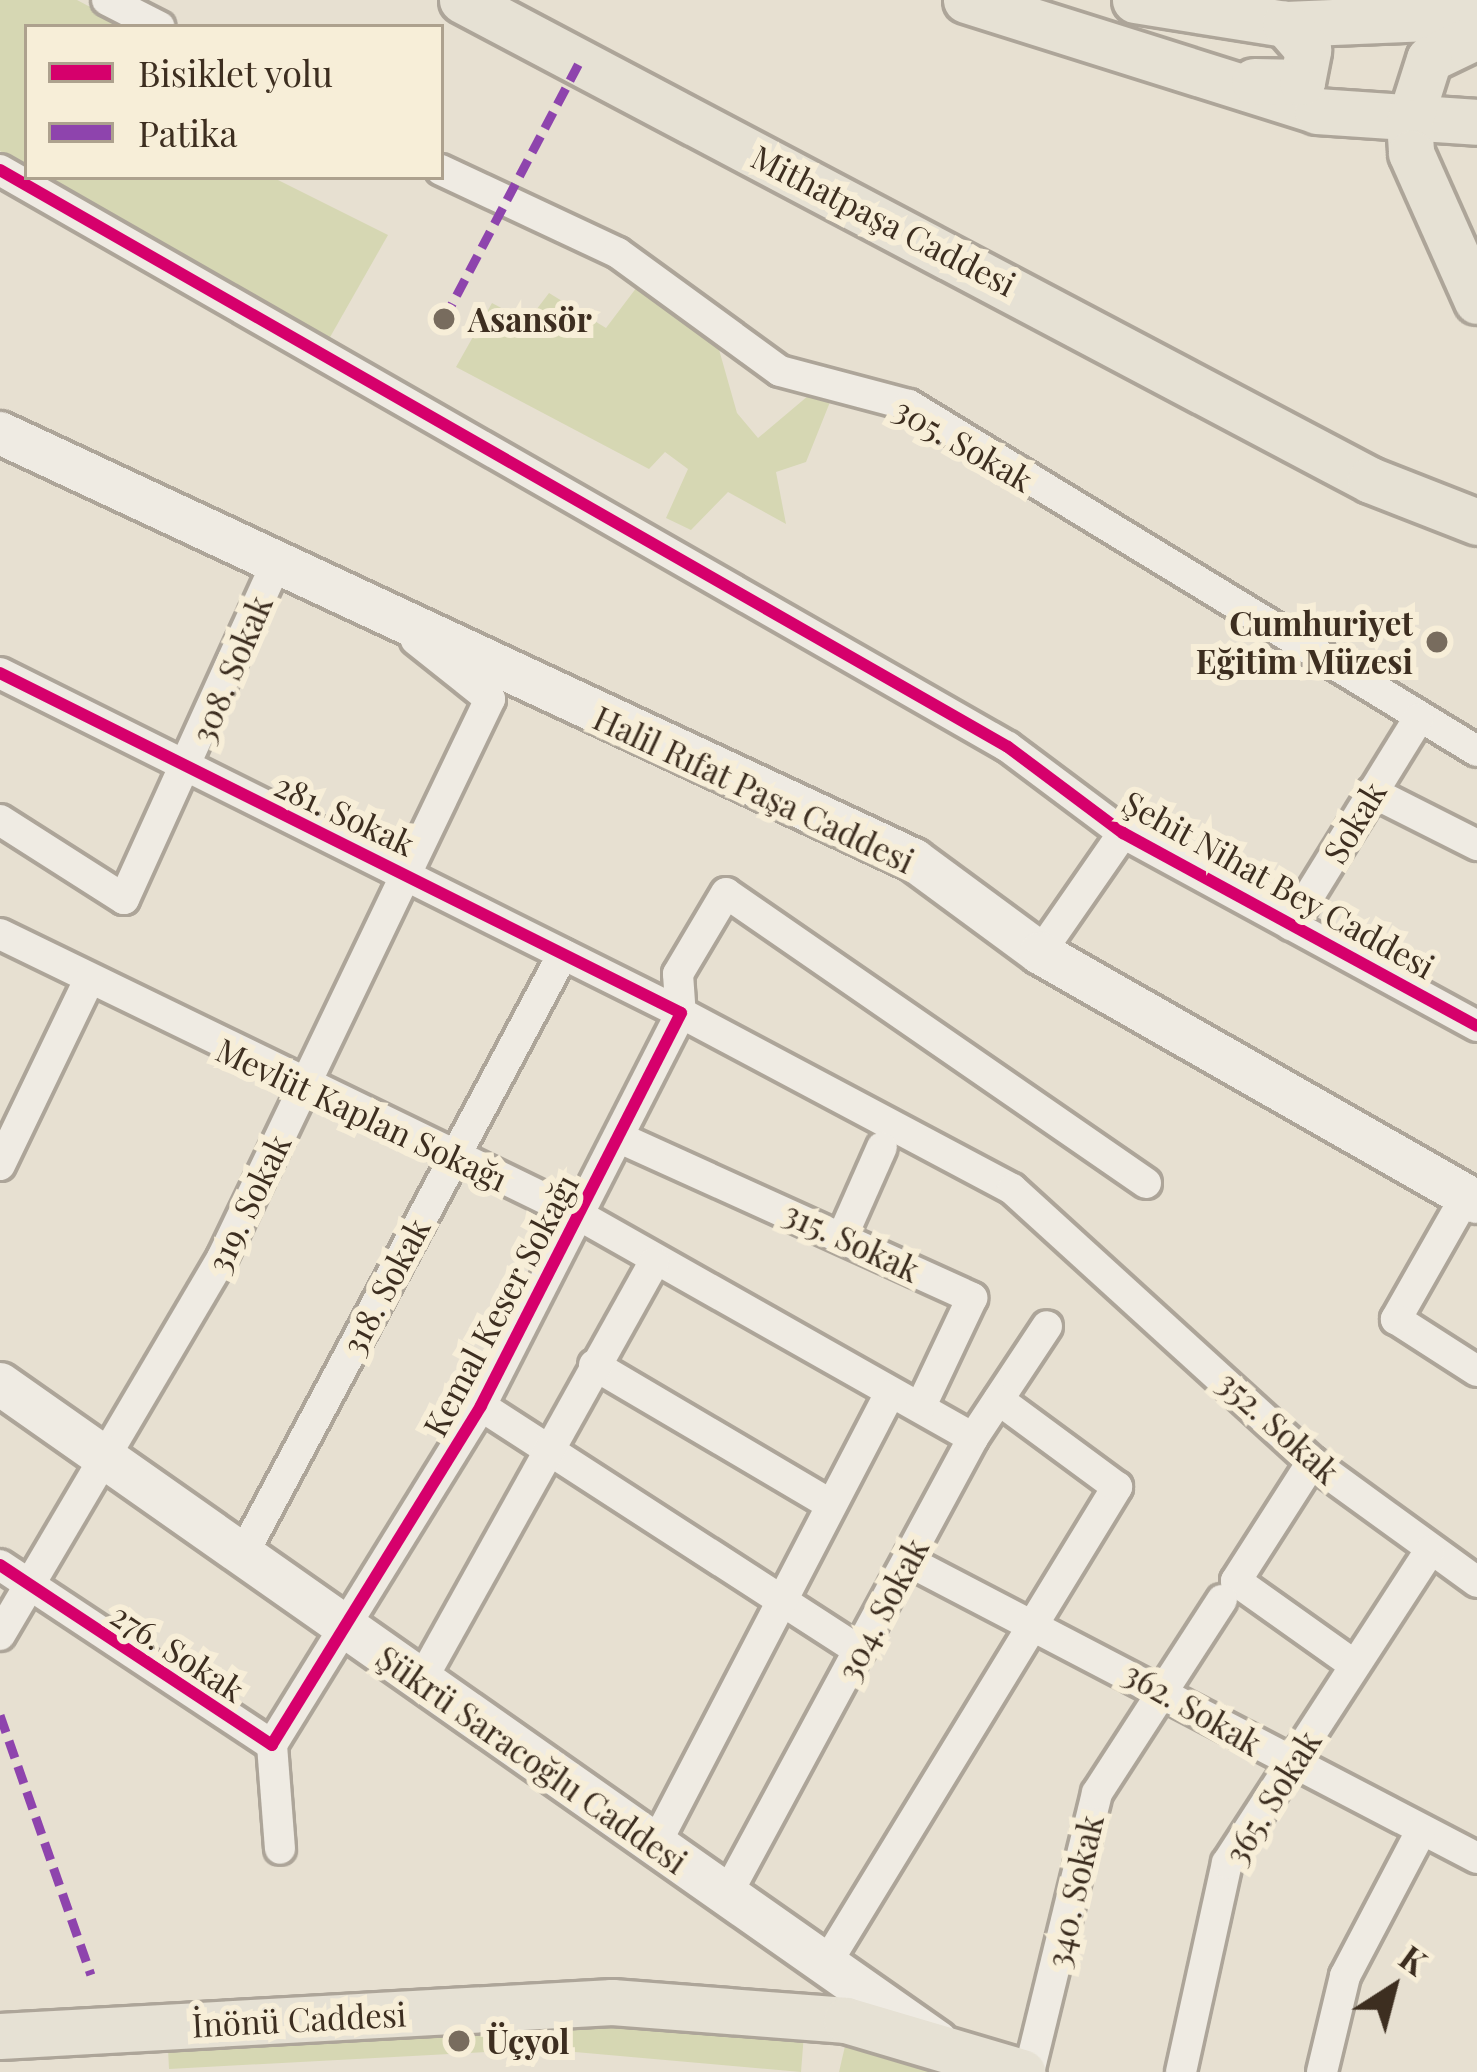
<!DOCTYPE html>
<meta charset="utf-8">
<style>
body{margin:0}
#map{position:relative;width:1477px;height:2072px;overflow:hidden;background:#e7e0d1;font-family:"Playfair Display",serif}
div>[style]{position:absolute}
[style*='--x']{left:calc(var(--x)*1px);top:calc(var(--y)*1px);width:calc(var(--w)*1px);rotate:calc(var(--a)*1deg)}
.green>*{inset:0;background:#d6d7b3}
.roads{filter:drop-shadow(3px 0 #ada599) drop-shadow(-3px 0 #ada599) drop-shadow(0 3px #ada599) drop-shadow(0 -3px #ada599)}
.street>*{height:30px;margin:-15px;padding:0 15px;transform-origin:15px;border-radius:15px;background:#efebe3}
.secondary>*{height:42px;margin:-21px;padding:0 21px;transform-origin:21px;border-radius:21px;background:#efebe3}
.primary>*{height:45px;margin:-22.5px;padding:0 22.5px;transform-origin:22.5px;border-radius:22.5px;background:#e6e1d4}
.quiet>*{height:9px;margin-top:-4.5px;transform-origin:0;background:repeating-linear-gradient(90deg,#8e44ad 0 18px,transparent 0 27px)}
.cycleway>*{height:12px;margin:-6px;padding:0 6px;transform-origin:6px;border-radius:6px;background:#d6006c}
.dots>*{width:33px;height:33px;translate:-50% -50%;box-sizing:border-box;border:6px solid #f7eed8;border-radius:50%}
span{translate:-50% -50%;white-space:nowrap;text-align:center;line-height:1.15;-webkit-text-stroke:12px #f7eed8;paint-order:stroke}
.street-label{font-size:33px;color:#3d2e20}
.poi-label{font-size:33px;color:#3d2e20;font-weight:700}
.left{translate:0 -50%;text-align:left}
.right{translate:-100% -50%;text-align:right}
.legend{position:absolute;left:24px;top:24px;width:420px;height:156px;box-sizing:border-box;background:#f7eed8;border:3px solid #ada18e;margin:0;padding:15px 21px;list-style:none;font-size:36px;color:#3d2e20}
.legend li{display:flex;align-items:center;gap:24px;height:60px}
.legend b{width:60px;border:3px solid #ada18e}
.north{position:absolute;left:1333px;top:1928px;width:120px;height:120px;-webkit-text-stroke:9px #f7eed8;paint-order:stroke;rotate:36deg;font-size:33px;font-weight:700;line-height:48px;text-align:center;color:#3d2e20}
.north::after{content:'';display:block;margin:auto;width:42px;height:54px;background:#3d2e20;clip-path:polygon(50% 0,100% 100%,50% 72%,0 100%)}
</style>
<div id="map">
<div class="green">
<i style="clip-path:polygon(0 0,77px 0,128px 27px,27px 27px,27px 168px,0 151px)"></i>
<i style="clip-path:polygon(43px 177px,272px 177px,388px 235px,325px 346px)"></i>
<i style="clip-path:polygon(640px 283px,718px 346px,737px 413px,758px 438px,815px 390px,832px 397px,806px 462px,776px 472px,786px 524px,728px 492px,691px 530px,666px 518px,688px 469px,665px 452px,649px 469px,456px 367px,492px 303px,527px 322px,549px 293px,606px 328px)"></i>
<i style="clip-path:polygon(628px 2022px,804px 2034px,801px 2072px,541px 2049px,169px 2069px,168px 2049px)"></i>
<i style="clip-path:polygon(845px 2046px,897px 2061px,939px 2072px,839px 2072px)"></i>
</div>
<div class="roads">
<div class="street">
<i style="--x:107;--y:0;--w:59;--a:27"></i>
<i style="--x:0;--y:170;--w:1161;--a:29.79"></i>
<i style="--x:1008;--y:747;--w:144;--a:36.8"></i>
<i style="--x:1123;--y:833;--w:403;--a:28.6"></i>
<i style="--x:441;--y:170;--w:195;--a:25.1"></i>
<i style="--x:618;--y:253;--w:200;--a:36.1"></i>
<i style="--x:780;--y:371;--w:133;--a:14.8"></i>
<i style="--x:909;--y:405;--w:665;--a:31.35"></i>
<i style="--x:0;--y:673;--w:761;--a:26.53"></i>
<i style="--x:681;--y:1013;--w:441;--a:117"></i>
<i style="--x:481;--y:1406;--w:398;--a:121.7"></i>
<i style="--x:272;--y:1745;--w:326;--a:-146.5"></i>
<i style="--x:1372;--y:792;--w:118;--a:26.8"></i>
<i style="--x:0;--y:820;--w:147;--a:32.5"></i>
<i style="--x:124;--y:899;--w:362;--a:-65.6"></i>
<i style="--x:1291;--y:925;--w:242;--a:-58.3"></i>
<i style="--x:0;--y:934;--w:641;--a:25.89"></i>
<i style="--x:577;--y:1214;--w:455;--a:29.5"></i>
<i style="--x:1040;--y:953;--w:146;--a:-55.3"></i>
<i style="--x:620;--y:1138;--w:387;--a:24.4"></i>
<i style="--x:972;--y:1298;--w:119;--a:115.3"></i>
<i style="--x:0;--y:1165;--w:203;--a:-64.3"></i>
<i style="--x:1146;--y:1183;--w:510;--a:-145.38"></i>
<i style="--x:726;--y:893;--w:94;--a:120.7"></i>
<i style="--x:678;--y:974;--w:39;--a:86"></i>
<i style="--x:681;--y:1013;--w:375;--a:28"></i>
<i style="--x:1012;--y:1189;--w:406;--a:42.3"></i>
<i style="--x:1312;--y:1462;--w:204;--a:36"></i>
<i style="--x:1466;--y:1196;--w:142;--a:119.6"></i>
<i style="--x:1396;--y:1319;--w:96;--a:32.7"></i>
<i style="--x:843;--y:1235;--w:96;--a:-66.1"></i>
<i style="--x:594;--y:1365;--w:272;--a:30.5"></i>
<i style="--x:481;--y:1406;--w:451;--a:32.9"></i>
<i style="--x:1312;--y:1462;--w:141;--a:122.6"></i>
<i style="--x:1236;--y:1581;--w:143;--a:35.4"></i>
<i style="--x:242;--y:1556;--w:682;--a:-61.93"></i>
<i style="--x:908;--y:1561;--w:642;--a:27.56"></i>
<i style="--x:0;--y:1635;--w:438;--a:-59.5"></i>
<i style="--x:222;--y:1258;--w:620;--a:-64.39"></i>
<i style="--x:490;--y:699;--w:95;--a:-141.4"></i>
<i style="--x:421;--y:1681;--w:479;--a:-60.9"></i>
<i style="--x:272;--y:1745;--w:104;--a:85.6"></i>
<i style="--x:654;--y:1847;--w:509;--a:-62.53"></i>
<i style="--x:726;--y:1896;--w:520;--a:-61.66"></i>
<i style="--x:973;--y:1438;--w:134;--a:-56.5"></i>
<i style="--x:826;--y:1964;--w:559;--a:-58.61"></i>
<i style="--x:1117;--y:1487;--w:147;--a:-143.6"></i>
<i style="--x:1029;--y:2072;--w:287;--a:-76.3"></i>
<i style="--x:1097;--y:1793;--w:230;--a:-57.1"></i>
<i style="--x:1181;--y:2072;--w:214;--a:-77.6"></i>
<i style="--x:1227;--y:1863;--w:372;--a:-57"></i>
<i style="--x:1322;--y:2072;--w:99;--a:-76.5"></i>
<i style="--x:1345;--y:1976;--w:161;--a:-62.3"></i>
</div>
<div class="secondary">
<i style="--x:0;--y:433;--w:1009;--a:25.04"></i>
<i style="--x:914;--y:860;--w:157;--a:36.4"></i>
<i style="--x:1040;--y:953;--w:503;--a:29.67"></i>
<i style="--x:0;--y:1384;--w:1145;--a:35.08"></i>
</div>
<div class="primary">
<i style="--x:462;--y:0;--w:1027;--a:27.86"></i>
<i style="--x:1370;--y:480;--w:115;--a:21.4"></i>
<i style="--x:966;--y:0;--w:368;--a:17.5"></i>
<i style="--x:1317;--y:111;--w:160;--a:3.9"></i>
<i style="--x:1135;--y:0;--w:152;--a:9.1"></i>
<i style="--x:1285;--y:24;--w:192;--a:-2.4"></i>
<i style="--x:1477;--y:36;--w:53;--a:154.4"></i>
<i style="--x:1429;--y:59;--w:66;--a:107.6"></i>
<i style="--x:1409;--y:122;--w:31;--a:86"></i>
<i style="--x:1411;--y:153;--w:162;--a:66"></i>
<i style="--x:1254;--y:81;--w:48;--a:1.2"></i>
<i style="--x:1302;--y:82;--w:33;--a:-79"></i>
<i style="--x:1308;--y:50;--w:35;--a:-131"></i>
<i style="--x:0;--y:2036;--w:613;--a:-3.18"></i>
<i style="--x:612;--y:2002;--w:235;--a:4.4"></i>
<i style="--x:846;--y:2020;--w:184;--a:16.5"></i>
</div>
</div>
<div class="quiet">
<i style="--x:444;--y:319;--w:294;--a:-62.2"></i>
<i style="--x:0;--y:1715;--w:275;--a:70.7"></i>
</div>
<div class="cycleway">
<i style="--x:0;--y:170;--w:1161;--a:29.79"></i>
<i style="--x:1008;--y:747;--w:144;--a:36.8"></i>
<i style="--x:1123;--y:833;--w:403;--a:28.6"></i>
<i style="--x:0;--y:673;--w:761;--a:26.53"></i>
<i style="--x:681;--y:1013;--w:441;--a:117"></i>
<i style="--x:481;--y:1406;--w:398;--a:121.7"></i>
<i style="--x:272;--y:1745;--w:326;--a:-146.5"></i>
</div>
<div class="dots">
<i style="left:444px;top:319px;background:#786c5e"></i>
<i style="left:1437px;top:642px;background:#786c5e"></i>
<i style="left:459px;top:2041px;background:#786c5e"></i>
</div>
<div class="street-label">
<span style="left:884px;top:220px;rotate:27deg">Mithatpaşa Caddesi</span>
<span style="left:964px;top:444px;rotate:30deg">305. Sokak</span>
<span style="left:231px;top:669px;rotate:-67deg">308. Sokak</span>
<span style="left:754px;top:789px;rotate:25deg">Halil Rıfat Paşa Caddesi</span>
<span style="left:345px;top:814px;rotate:25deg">281. Sokak</span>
<span style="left:1354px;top:822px;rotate:-59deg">Sokak</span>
<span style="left:1279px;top:884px;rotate:29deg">Şehit Nihat Bey Caddesi</span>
<span style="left:362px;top:1114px;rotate:25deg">Mevlüt Kaplan Sokağı</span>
<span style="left:248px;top:1203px;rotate:-64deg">319. Sokak</span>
<span style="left:852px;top:1241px;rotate:25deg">315. Sokak</span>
<span style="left:385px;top:1286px;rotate:-62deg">318. Sokak</span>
<span style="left:500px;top:1305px;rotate:-62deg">Kemal Keser Sokağı</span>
<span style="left:1279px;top:1427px;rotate:42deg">352. Sokak</span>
<span style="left:882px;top:1609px;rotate:-62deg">304. Sokak</span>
<span style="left:178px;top:1652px;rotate:33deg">276. Sokak</span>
<span style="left:1193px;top:1708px;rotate:30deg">362. Sokak</span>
<span style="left:532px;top:1759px;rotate:35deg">Şükrü Saracoğlu Caddesi</span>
<span style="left:1272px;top:1797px;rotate:-58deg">365. Sokak</span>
<span style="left:1074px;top:1891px;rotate:-77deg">340. Sokak</span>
<span style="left:299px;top:2019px;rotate:-3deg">İnönü Caddesi</span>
</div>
<div class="poi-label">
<span class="left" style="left:468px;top:319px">Asansör</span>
<span class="right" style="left:1413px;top:642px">Cumhuriyet<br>Eğitim Müzesi</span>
<span class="left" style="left:486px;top:2041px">Üçyol</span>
</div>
<ul class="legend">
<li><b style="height:15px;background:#d6006c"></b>Bisiklet yolu</li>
<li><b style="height:15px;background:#8e44ad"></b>Patika</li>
</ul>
<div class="north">K</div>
</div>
